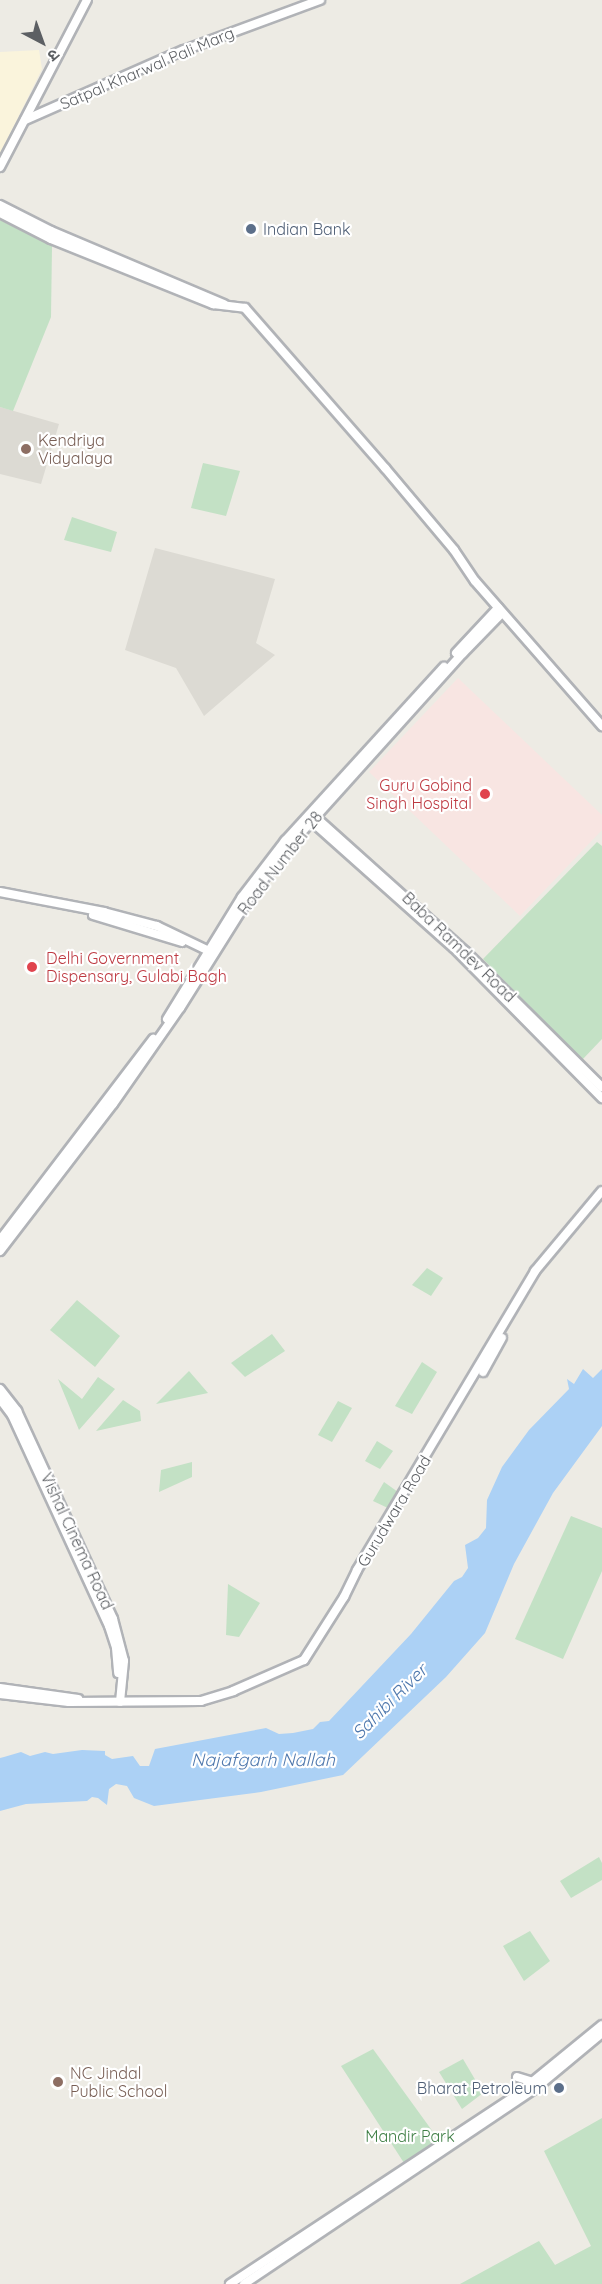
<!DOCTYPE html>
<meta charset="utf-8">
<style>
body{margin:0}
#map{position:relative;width:602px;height:2284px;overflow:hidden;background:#edebe4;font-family:Quicksand,"Noto Sans Devanagari",sans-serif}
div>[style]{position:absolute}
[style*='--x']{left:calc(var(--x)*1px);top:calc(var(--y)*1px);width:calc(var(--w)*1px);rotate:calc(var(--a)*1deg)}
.commercial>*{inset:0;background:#faf4dc}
.education>*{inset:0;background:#dcdad3}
.medical>*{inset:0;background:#f8e5e2}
.green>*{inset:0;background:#c3e1c5}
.water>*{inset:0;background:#acd1f5}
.roads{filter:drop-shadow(2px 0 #b1b3b7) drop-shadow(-2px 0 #b1b3b7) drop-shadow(0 2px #b1b3b7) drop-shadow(0 -2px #b1b3b7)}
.secondary>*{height:8px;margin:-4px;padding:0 4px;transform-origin:4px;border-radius:4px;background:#fff}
.dots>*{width:16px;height:16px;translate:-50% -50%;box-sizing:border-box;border:3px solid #fff;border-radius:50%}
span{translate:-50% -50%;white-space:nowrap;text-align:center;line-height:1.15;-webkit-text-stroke:4.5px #fff;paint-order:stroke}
.street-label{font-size:16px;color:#5c5f63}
.service-label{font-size:16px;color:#4e5e75}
.left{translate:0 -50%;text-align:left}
.right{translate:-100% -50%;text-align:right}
.education-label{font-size:16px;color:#785e54}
.health-label{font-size:16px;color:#be3a42}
.park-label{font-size:16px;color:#3f7f45}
.water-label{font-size:18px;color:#4f78ad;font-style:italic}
.north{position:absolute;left:12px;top:12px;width:60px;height:60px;-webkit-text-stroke:4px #fff;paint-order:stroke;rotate:139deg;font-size:16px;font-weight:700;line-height:24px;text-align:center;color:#5c5f63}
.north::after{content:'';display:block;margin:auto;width:21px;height:27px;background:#5c5f63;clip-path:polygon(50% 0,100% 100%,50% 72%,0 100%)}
</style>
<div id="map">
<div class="commercial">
<i style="clip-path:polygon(39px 50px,42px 69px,0 154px,0 52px)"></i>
</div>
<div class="education">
<i style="clip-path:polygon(0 407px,59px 424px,41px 484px,0 474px)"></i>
<i style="clip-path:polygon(155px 548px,275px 579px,256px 643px,275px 655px,204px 716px,176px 668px,125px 650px)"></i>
</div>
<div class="medical">
<i style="clip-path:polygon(458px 678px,602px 815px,602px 830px,520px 916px,369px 772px)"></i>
</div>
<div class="green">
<i style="clip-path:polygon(0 220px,52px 246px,51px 317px,13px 411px,0 407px)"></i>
<i style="clip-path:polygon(203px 463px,240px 471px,226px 516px,191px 508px)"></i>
<i style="clip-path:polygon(72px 517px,117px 532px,111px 552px,64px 540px)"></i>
<i style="clip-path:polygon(597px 842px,602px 846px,602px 1039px,582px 1060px,483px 959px)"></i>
<i style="clip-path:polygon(427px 1268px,443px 1278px,431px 1296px,412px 1285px)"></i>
<i style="clip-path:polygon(77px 1300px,120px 1336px,95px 1367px,50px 1330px)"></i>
<i style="clip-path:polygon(272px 1334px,285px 1351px,245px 1377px,231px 1363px)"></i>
<i style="clip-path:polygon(422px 1362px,437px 1372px,412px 1414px,395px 1406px)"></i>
<i style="clip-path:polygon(189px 1371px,208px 1393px,156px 1404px)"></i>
<i style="clip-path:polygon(98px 1377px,115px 1389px,79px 1430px,58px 1379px,82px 1399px)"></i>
<i style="clip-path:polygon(123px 1400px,140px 1411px,141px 1421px,96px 1431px)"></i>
<i style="clip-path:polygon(338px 1401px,352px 1408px,332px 1442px,318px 1435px)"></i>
<i style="clip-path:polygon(377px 1441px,393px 1451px,380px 1469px,365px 1461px)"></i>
<i style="clip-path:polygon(192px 1462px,192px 1477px,159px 1492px,161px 1470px)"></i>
<i style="clip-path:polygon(384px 1482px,398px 1492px,390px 1509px,373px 1501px)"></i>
<i style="clip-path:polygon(571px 1516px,602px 1528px,602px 1571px,563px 1659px,515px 1639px)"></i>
<i style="clip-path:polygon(228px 1584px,260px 1603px,239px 1637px,226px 1635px)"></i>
<i style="clip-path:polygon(599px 1857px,602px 1863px,602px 1880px,571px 1898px,560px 1881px)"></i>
<i style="clip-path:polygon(530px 1931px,550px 1961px,524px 1981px,503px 1946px)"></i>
<i style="clip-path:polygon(373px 2049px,441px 2143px,406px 2166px,341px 2066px)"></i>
<i style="clip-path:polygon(463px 2059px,483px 2093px,462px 2109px,439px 2072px)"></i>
<i style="clip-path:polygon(602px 2118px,602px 2284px,460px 2284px,539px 2241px,555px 2265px,591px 2246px,544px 2151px)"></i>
</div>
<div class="water">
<i style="clip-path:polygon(583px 1369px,593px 1378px,602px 1369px,602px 1426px,553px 1493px,514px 1564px,485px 1633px,446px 1677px,343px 1775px,261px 1792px,154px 1806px,134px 1798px,127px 1786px,116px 1784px,109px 1789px,107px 1805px,98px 1798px,92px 1797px,87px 1801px,26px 1804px,0 1811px,0 1758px,4px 1757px,21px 1752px,30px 1756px,45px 1752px,53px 1754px,82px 1750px,105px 1751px,105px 1755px,112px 1759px,133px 1756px,140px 1766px,149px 1766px,155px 1749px,266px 1728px,279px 1734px,293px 1733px,313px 1729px,320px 1722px,329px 1721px,411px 1634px,454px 1581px,462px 1577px,468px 1568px,465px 1545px,478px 1538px,486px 1528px,487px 1500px,502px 1467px,529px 1430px,569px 1389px,567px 1379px,574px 1384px)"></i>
</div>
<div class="roads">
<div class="secondary">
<i style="--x:25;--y:120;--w:174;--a:-23.8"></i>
<i style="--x:184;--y:50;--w:145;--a:-20.2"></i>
<i style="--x:0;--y:167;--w:188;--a:-62.5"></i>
<i style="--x:0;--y:205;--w:57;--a:27"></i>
<i style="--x:51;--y:231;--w:188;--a:22.9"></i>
<i style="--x:0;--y:213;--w:57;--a:27"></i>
<i style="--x:51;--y:239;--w:175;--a:21.9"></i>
<i style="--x:213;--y:304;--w:32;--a:7"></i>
<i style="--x:245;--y:308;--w:213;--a:48.8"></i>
<i style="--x:385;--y:468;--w:107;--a:49.9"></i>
<i style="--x:454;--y:550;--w:37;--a:56"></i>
<i style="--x:475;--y:581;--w:193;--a:48.8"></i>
<i style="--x:456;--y:653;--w:62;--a:-47"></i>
<i style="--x:312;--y:814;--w:207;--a:41.9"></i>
<i style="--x:466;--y:952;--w:192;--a:44.8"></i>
<i style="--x:308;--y:818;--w:195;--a:41.7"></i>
<i style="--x:454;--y:948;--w:211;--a:45.4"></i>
<i style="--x:0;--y:892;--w:106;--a:10.9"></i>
<i style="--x:104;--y:912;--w:55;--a:14.8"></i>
<i style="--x:157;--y:926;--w:62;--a:25.7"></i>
<i style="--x:93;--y:915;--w:93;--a:16.9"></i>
<i style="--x:167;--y:1019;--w:143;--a:-58.4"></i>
<i style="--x:242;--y:897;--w:71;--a:-52.5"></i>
<i style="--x:285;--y:841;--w:236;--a:-47.6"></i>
<i style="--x:0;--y:1240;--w:253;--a:-52.7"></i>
<i style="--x:0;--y:1251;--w:185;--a:-52.5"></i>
<i style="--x:113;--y:1104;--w:117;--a:-55.1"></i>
<i style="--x:180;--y:1008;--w:126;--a:-57.9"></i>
<i style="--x:247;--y:901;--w:71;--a:-52.5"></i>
<i style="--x:290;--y:845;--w:258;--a:-48"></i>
<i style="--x:463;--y:653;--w:56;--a:-45.7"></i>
<i style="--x:483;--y:1372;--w:39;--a:-61"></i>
<i style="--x:0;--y:1389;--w:28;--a:52"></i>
<i style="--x:17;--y:1411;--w:229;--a:65.2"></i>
<i style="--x:113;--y:1619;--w:43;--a:75.3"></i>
<i style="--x:124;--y:1661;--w:41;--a:95.6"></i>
<i style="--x:0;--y:1399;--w:20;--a:53"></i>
<i style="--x:12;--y:1415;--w:232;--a:65.3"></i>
<i style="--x:109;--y:1626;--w:23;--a:72"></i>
<i style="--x:116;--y:1648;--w:25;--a:85"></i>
<i style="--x:0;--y:1688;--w:79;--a:8"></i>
<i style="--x:0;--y:1694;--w:69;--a:6.6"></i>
<i style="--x:69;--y:1702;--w:132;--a:-0.4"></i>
<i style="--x:201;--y:1701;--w:34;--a:-17"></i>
<i style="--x:233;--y:1691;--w:77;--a:-23.6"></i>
<i style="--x:304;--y:1660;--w:75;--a:-57.6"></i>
<i style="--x:344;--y:1597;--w:30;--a:-64"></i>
<i style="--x:357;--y:1570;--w:348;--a:-59.2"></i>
<i style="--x:535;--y:1271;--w:104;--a:-50.1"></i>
<i style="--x:517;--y:2077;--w:17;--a:17"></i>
<i style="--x:230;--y:2284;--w:341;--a:-33.4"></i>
<i style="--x:515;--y:2096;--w:112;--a:-39.2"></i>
<i style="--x:244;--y:2284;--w:353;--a:-33.9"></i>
<i style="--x:537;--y:2087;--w:85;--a:-39.7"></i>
</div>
</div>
<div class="dots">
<i style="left:251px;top:229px;background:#5c6f8a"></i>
<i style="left:26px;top:449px;background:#8d6e63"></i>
<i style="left:485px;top:794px;background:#e0444e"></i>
<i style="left:32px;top:967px;background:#e0444e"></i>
<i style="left:58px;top:2082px;background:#8d6e63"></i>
<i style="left:559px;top:2088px;background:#5c6f8a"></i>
</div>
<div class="street-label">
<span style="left:147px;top:68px;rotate:-23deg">Satpal Kharwal Pali Marg</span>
<span style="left:280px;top:863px;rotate:-52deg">Road Number 28</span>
<span style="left:459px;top:947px;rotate:44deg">Baba Ramdev Road</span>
<span style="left:394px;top:1511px;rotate:-59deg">Gurudwara Road</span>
<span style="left:77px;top:1541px;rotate:65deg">Vishal Cinema Road</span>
</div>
<div class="service-label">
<span class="left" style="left:263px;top:229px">Indian Bank</span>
<span class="right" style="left:547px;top:2088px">Bharat Petroleum</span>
</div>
<div class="education-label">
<span class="left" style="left:38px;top:449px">Kendriya<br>Vidyalaya</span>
<span class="left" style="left:70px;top:2082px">NC Jindal<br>Public School</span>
</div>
<div class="health-label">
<span class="right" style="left:472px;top:794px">Guru Gobind<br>Singh Hospital</span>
<span class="left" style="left:46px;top:967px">Delhi Government<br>Dispensary, Gulabi Bagh</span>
</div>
<div class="park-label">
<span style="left:410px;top:2136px">Mandir Park</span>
</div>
<div class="water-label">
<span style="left:390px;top:1702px;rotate:-45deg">Sahibi River</span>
<span style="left:263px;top:1760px">Najafgarh Nallah</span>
</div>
<div class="north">उ</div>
</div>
